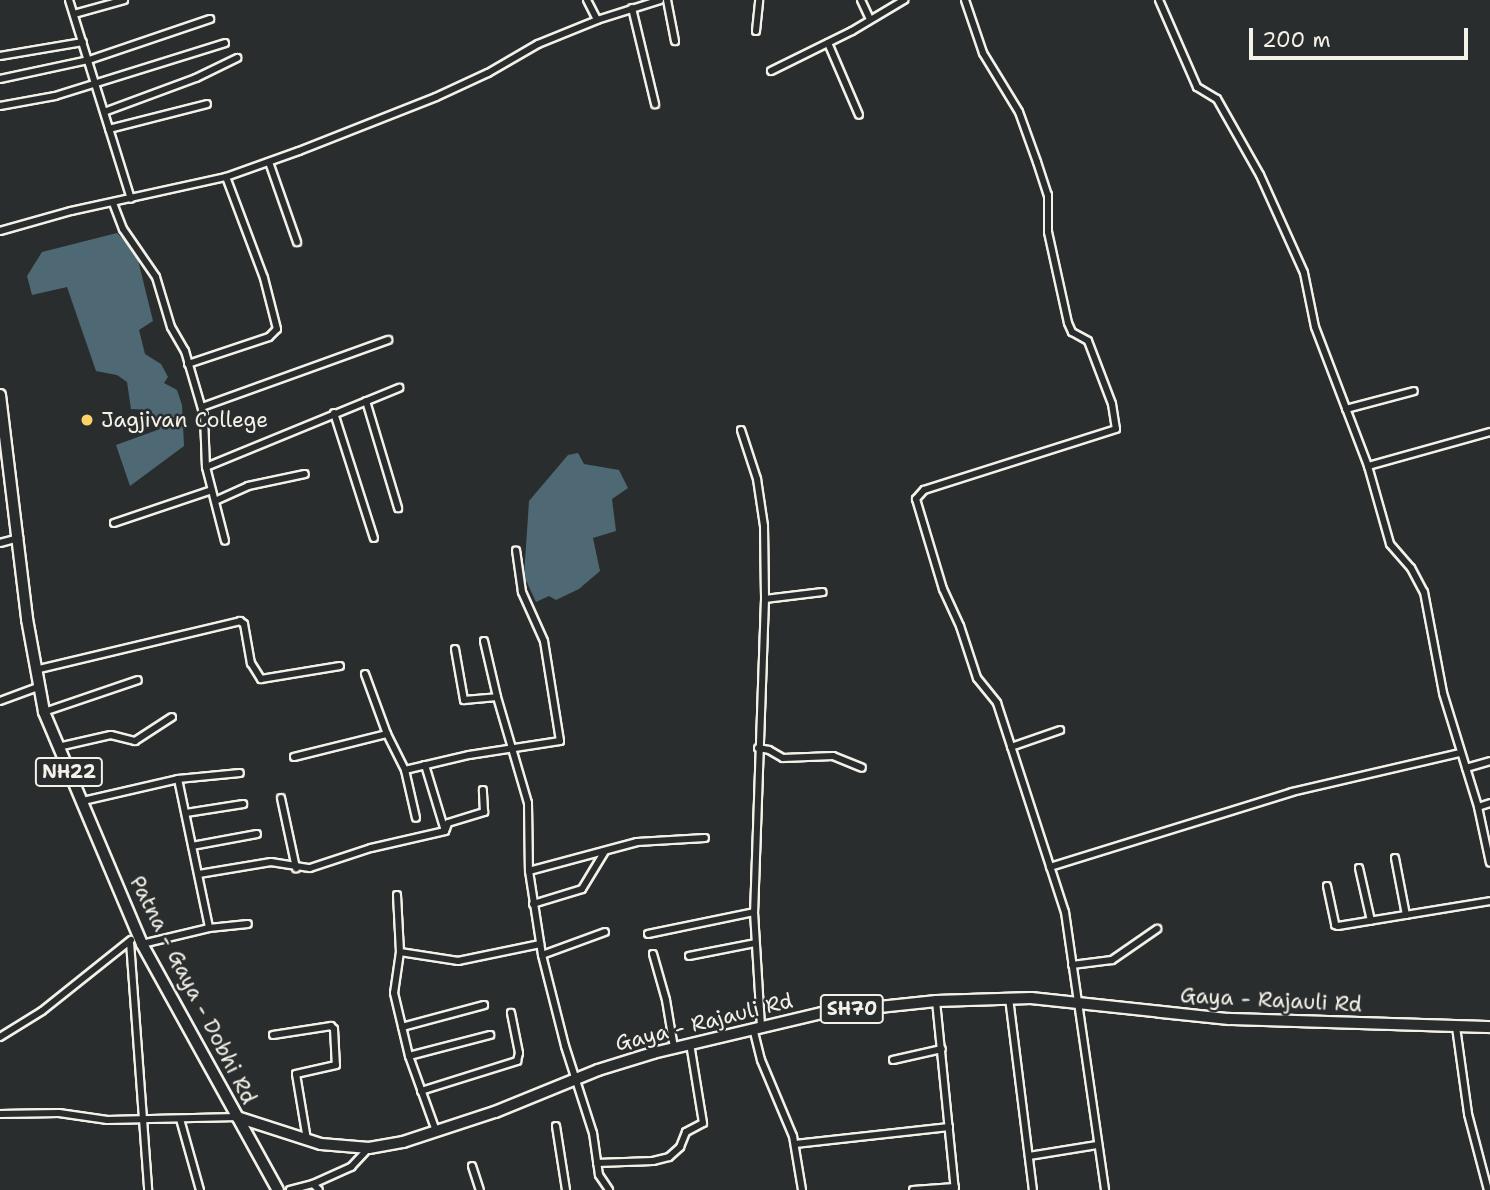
<!DOCTYPE html>
<style>
body{margin:0}
#map{position:relative;width:1490px;height:1190px;overflow:hidden;background:#2a2d2e;font-family:"Shantell Sans",sans-serif}
div>[style]{position:absolute}
[style*='--x']{left:calc(var(--x)*1px);top:calc(var(--y)*1px);width:calc(var(--w)*1px);rotate:calc(var(--a)*1deg)}
.water>*{inset:0;background:#4e6973}
.roads{filter:drop-shadow(2px 0 #f4f1e8) drop-shadow(-2px 0 #f4f1e8) drop-shadow(0 2px #f4f1e8) drop-shadow(0 -2px #f4f1e8)}
.minor>*{height:6px;margin:-3px;padding:0 3px;transform-origin:3px;border-radius:3px;background:#2a2d2e}
.primary>*{height:10px;margin:-5px;padding:0 5px;transform-origin:5px;border-radius:5px;background:#2a2d2e}
.dots>*{width:19px;height:19px;translate:-50% -50%;box-sizing:border-box;border:4px solid #2a2d2e;border-radius:50%}
span{translate:-50% -50%;white-space:nowrap;text-align:center;line-height:1.15;-webkit-text-stroke:5px #2a2d2e;paint-order:stroke}
.shield-label span{padding:2px 5px;background:#2a2d2e;border:2px solid;border-radius:5px;-webkit-text-stroke-width:0}
.shield-label{font-size:19px;color:#f4f1e8;font-weight:700}
.poi-label{font-size:21px;color:#f4f1e8}
.left{translate:0 -50%;text-align:left}
.street-label{font-size:21px;color:#f4f1e8}
.scale{position:absolute;left:1249px;top:28px;width:219px;height:32px;box-sizing:border-box;border:4px solid #f4f1e8;border-top:0;padding-left:9px;font-size:21px;line-height:24px;white-space:nowrap;color:#f4f1e8;-webkit-text-stroke:5px #2a2d2e;paint-order:stroke}
</style>
<div id="map">
<div class="water">
<i style="clip-path:polygon(117px 233px,136px 252px,153px 321px,139px 330px,145px 354px,161px 364px,168px 377px,164px 383px,177px 390px,182px 405px,184px 446px,130px 486px,116px 445px,160px 429px,151px 410px,131px 409px,127px 382px,117px 375px,96px 371px,67px 287px,32px 295px,27px 276px,42px 252px)"></i>
<i style="clip-path:polygon(578px 453px,584px 464px,619px 470px,628px 488px,612px 499px,616px 531px,593px 538px,600px 571px,579px 589px,556px 600px,549px 596px,536px 602px,524px 576px,529px 501px,568px 455px)"></i>
</div>
<div class="roads">
<div class="minor">
<i style="--x:69;--y:0;--w:208;--a:72.7"></i>
<i style="--x:587;--y:0;--w:22;--a:63"></i>
<i style="--x:667;--y:0;--w:42;--a:79"></i>
<i style="--x:861;--y:0;--w:21;--a:65"></i>
<i style="--x:965;--y:0;--w:56;--a:71.2"></i>
<i style="--x:983;--y:53;--w:69;--a:58.6"></i>
<i style="--x:1019;--y:112;--w:53;--a:70.2"></i>
<i style="--x:1037;--y:162;--w:35;--a:72"></i>
<i style="--x:1048;--y:195;--w:37;--a:90"></i>
<i style="--x:1048;--y:232;--w:93;--a:77.6"></i>
<i style="--x:1068;--y:323;--w:10;--a:66"></i>
<i style="--x:1072;--y:332;--w:18;--a:29"></i>
<i style="--x:1088;--y:341;--w:67;--a:69.1"></i>
<i style="--x:1112;--y:404;--w:25;--a:81"></i>
<i style="--x:1116;--y:429;--w:201;--a:162.4"></i>
<i style="--x:924;--y:490;--w:12;--a:132"></i>
<i style="--x:916;--y:499;--w:94;--a:73.3"></i>
<i style="--x:943;--y:589;--w:41;--a:65.3"></i>
<i style="--x:960;--y:626;--w:55;--a:71.9"></i>
<i style="--x:977;--y:678;--w:32;--a:51"></i>
<i style="--x:997;--y:703;--w:220;--a:72"></i>
<i style="--x:1065;--y:912;--w:281;--a:81.8"></i>
<i style="--x:1159;--y:0;--w:95;--a:66.4"></i>
<i style="--x:1197;--y:87;--w:23;--a:31"></i>
<i style="--x:1217;--y:99;--w:87;--a:60.5"></i>
<i style="--x:1260;--y:175;--w:107;--a:65.8"></i>
<i style="--x:1304;--y:273;--w:55;--a:78.5"></i>
<i style="--x:1315;--y:327;--w:149;--a:69.1"></i>
<i style="--x:1368;--y:466;--w:81;--a:74.2"></i>
<i style="--x:1390;--y:544;--w:32;--a:49"></i>
<i style="--x:1411;--y:568;--w:27;--a:62"></i>
<i style="--x:1424;--y:592;--w:103;--a:79.3"></i>
<i style="--x:1443;--y:693;--w:119;--a:72.9"></i>
<i style="--x:1478;--y:807;--w:57;--a:77.9"></i>
<i style="--x:632;--y:8;--w:99;--a:76.5"></i>
<i style="--x:74;--y:14;--w:52;--a:-15.6"></i>
<i style="--x:756;--y:31;--w:31;--a:-84"></i>
<i style="--x:828;--y:43;--w:78;--a:66.7"></i>
<i style="--x:0;--y:56;--w:84;--a:-9.6"></i>
<i style="--x:771;--y:71;--w:90;--a:-26.3"></i>
<i style="--x:852;--y:31;--w:61;--a:-30.8"></i>
<i style="--x:0;--y:79;--w:91;--a:-12.1"></i>
<i style="--x:89;--y:60;--w:128;--a:-18.7"></i>
<i style="--x:0;--y:106;--w:56;--a:-10.3"></i>
<i style="--x:55;--y:96;--w:178;--a:-17.3"></i>
<i style="--x:104;--y:112;--w:98;--a:-20.3"></i>
<i style="--x:196;--y:78;--w:46;--a:-26"></i>
<i style="--x:109;--y:129;--w:101;--a:-14.3"></i>
<i style="--x:269;--y:162;--w:85;--a:70.7"></i>
<i style="--x:113;--y:203;--w:28;--a:69"></i>
<i style="--x:123;--y:229;--w:58;--a:55.5"></i>
<i style="--x:156;--y:277;--w:52;--a:73.3"></i>
<i style="--x:171;--y:327;--w:28;--a:60"></i>
<i style="--x:185;--y:351;--w:68;--a:73.7"></i>
<i style="--x:204;--y:416;--w:51;--a:87.8"></i>
<i style="--x:206;--y:467;--w:76;--a:75.6"></i>
<i style="--x:0;--y:231;--w:74;--a:-15.7"></i>
<i style="--x:71;--y:211;--w:159;--a:-12.4"></i>
<i style="--x:226;--y:177;--w:77;--a:-19.6"></i>
<i style="--x:299;--y:151;--w:147;--a:-21.5"></i>
<i style="--x:436;--y:97;--w:57;--a:-24.8"></i>
<i style="--x:488;--y:73;--w:58;--a:-30.1"></i>
<i style="--x:538;--y:44;--w:64;--a:-22.1"></i>
<i style="--x:597;--y:20;--w:66;--a:-17.6"></i>
<i style="--x:188;--y:364;--w:85;--a:-18.4"></i>
<i style="--x:269;--y:337;--w:11;--a:-45"></i>
<i style="--x:277;--y:329;--w:53;--a:-104.3"></i>
<i style="--x:264;--y:278;--w:108;--a:-110.6"></i>
<i style="--x:366;--y:401;--w:112;--a:73.3"></i>
<i style="--x:202;--y:407;--w:198;--a:-19.8"></i>
<i style="--x:1346;--y:409;--w:70;--a:-14.8"></i>
<i style="--x:334;--y:413;--w:131;--a:72.3"></i>
<i style="--x:741;--y:430;--w:52;--a:71.9"></i>
<i style="--x:757;--y:479;--w:48;--a:81.5"></i>
<i style="--x:764;--y:526;--w:73;--a:89.2"></i>
<i style="--x:765;--y:599;--w:313;--a:92"></i>
<i style="--x:754;--y:912;--w:114;--a:86.5"></i>
<i style="--x:1368;--y:466;--w:127;--a:-15.6"></i>
<i style="--x:206;--y:467;--w:209;--a:-22.3"></i>
<i style="--x:215;--y:501;--w:36;--a:-24"></i>
<i style="--x:248;--y:486;--w:58;--a:-11.9"></i>
<i style="--x:114;--y:523;--w:103;--a:-18.6"></i>
<i style="--x:0;--y:543;--w:20;--a:-15"></i>
<i style="--x:765;--y:599;--w:58;--a:-6.9"></i>
<i style="--x:484;--y:641;--w:57;--a:76.9"></i>
<i style="--x:497;--y:697;--w:110;--a:73.7"></i>
<i style="--x:528;--y:803;--w:68;--a:89.2"></i>
<i style="--x:529;--y:871;--w:85;--a:81.2"></i>
<i style="--x:542;--y:955;--w:94;--a:75.8"></i>
<i style="--x:565;--y:1046;--w:91;--a:72.2"></i>
<i style="--x:593;--y:1133;--w:42;--a:81.9"></i>
<i style="--x:599;--y:1175;--w:18;--a:56"></i>
<i style="--x:455;--y:649;--w:52;--a:80"></i>
<i style="--x:464;--y:700;--w:33;--a:-5"></i>
<i style="--x:35;--y:670;--w:211;--a:-13.4"></i>
<i style="--x:240;--y:621;--w:5;--a:37"></i>
<i style="--x:244;--y:624;--w:40;--a:80"></i>
<i style="--x:251;--y:663;--w:19;--a:58"></i>
<i style="--x:261;--y:679;--w:80;--a:-9.3"></i>
<i style="--x:365;--y:674;--w:64;--a:69.9"></i>
<i style="--x:387;--y:734;--w:40;--a:63.4"></i>
<i style="--x:405;--y:770;--w:49;--a:77.1"></i>
<i style="--x:0;--y:701;--w:40;--a:-20.2"></i>
<i style="--x:44;--y:712;--w:99;--a:-18.8"></i>
<i style="--x:58;--y:747;--w:54;--a:-12.8"></i>
<i style="--x:111;--y:735;--w:25;--a:14"></i>
<i style="--x:135;--y:741;--w:44;--a:-33"></i>
<i style="--x:1011;--y:747;--w:52;--a:-19.1"></i>
<i style="--x:758;--y:748;--w:11;--a:10"></i>
<i style="--x:769;--y:750;--w:16;--a:30"></i>
<i style="--x:783;--y:758;--w:50;--a:-2.3"></i>
<i style="--x:833;--y:756;--w:31;--a:22"></i>
<i style="--x:294;--y:757;--w:96;--a:-13.9"></i>
<i style="--x:1466;--y:768;--w:25;--a:-16"></i>
<i style="--x:405;--y:770;--w:66;--a:-13.2"></i>
<i style="--x:469;--y:755;--w:92;--a:-8.7"></i>
<i style="--x:560;--y:741;--w:101;--a:-99.1"></i>
<i style="--x:544;--y:641;--w:54;--a:-114.2"></i>
<i style="--x:522;--y:592;--w:42;--a:-98.1"></i>
<i style="--x:178;--y:779;--w:152;--a:78.2"></i>
<i style="--x:281;--y:798;--w:72;--a:77.9"></i>
<i style="--x:83;--y:801;--w:98;--a:-13"></i>
<i style="--x:178;--y:779;--w:62;--a:-5.5"></i>
<i style="--x:1478;--y:807;--w:13;--a:-18"></i>
<i style="--x:186;--y:813;--w:58;--a:-9"></i>
<i style="--x:446;--y:829;--w:6;--a:-72"></i>
<i style="--x:448;--y:823;--w:38;--a:-17"></i>
<i style="--x:484;--y:812;--w:22;--a:-93"></i>
<i style="--x:192;--y:846;--w:66;--a:-10.5"></i>
<i style="--x:1395;--y:858;--w:58;--a:79.1"></i>
<i style="--x:1050;--y:867;--w:253;--a:-17.2"></i>
<i style="--x:1292;--y:792;--w:172;--a:-13.1"></i>
<i style="--x:1359;--y:868;--w:54;--a:77.2"></i>
<i style="--x:529;--y:871;--w:112;--a:-15"></i>
<i style="--x:637;--y:842;--w:68;--a:-3.4"></i>
<i style="--x:199;--y:874;--w:73;--a:-9.5"></i>
<i style="--x:271;--y:862;--w:39;--a:9"></i>
<i style="--x:310;--y:868;--w:64;--a:-18.2"></i>
<i style="--x:371;--y:848;--w:76;--a:-12.9"></i>
<i style="--x:445;--y:831;--w:69;--a:-106.9"></i>
<i style="--x:1327;--y:886;--w:40;--a:78"></i>
<i style="--x:1335;--y:925;--w:3;--a:18"></i>
<i style="--x:1338;--y:926;--w:154;--a:-9.3"></i>
<i style="--x:397;--y:895;--w:57;--a:87"></i>
<i style="--x:400;--y:952;--w:41;--a:98.3"></i>
<i style="--x:394;--y:993;--w:65;--a:76.6"></i>
<i style="--x:409;--y:1056;--w:80;--a:70.2"></i>
<i style="--x:533;--y:904;--w:51;--a:-17"></i>
<i style="--x:582;--y:889;--w:44;--a:-58.8"></i>
<i style="--x:648;--y:934;--w:108;--a:-11.7"></i>
<i style="--x:130;--y:942;--w:249;--a:85.8"></i>
<i style="--x:142;--y:944;--w:69;--a:-13.4"></i>
<i style="--x:209;--y:928;--w:39;--a:-6"></i>
<i style="--x:400;--y:952;--w:59;--a:8.8"></i>
<i style="--x:458;--y:961;--w:84;--a:-11.7"></i>
<i style="--x:653;--y:954;--w:48;--a:74.2"></i>
<i style="--x:666;--y:1000;--w:49;--a:80.5"></i>
<i style="--x:542;--y:955;--w:67;--a:-20.1"></i>
<i style="--x:689;--y:956;--w:67;--a:-11.1"></i>
<i style="--x:1072;--y:965;--w:40;--a:-7.1"></i>
<i style="--x:1112;--y:960;--w:55;--a:-34.6"></i>
<i style="--x:1009;--y:998;--w:193;--a:82.9"></i>
<i style="--x:936;--y:1001;--w:190;--a:84.3"></i>
<i style="--x:402;--y:1027;--w:85;--a:-15"></i>
<i style="--x:1456;--y:1027;--w:88;--a:82.1"></i>
<i style="--x:1468;--y:1114;--w:79;--a:75.3"></i>
<i style="--x:753;--y:1028;--w:33;--a:76"></i>
<i style="--x:761;--y:1060;--w:82;--a:67.2"></i>
<i style="--x:793;--y:1136;--w:55;--a:80.5"></i>
<i style="--x:273;--y:1035;--w:59;--a:-8.8"></i>
<i style="--x:331;--y:1026;--w:4;--a:45"></i>
<i style="--x:334;--y:1029;--w:36;--a:87"></i>
<i style="--x:336;--y:1065;--w:41;--a:167.3"></i>
<i style="--x:296;--y:1074;--w:67;--a:80.5"></i>
<i style="--x:0;--y:1037;--w:49;--a:-31.8"></i>
<i style="--x:42;--y:1011;--w:114;--a:-38.6"></i>
<i style="--x:409;--y:1056;--w:84;--a:-14.5"></i>
<i style="--x:893;--y:1060;--w:50;--a:-12.7"></i>
<i style="--x:421;--y:1091;--w:101;--a:-17.4"></i>
<i style="--x:517;--y:1061;--w:8;--a:-76"></i>
<i style="--x:519;--y:1053;--w:41;--a:-101.3"></i>
<i style="--x:0;--y:1114;--w:59;--a:-1"></i>
<i style="--x:59;--y:1113;--w:49;--a:8.3"></i>
<i style="--x:107;--y:1120;--w:130;--a:-1.3"></i>
<i style="--x:180;--y:1119;--w:74;--a:74.3"></i>
<i style="--x:556;--y:1126;--w:65;--a:81.1"></i>
<i style="--x:795;--y:1144;--w:155;--a:-6.3"></i>
<i style="--x:1029;--y:1156;--w:69;--a:-9.2"></i>
<i style="--x:597;--y:1163;--w:56;--a:-2"></i>
<i style="--x:653;--y:1161;--w:16;--a:-14"></i>
<i style="--x:669;--y:1157;--w:15;--a:-42"></i>
<i style="--x:680;--y:1147;--w:16;--a:-68"></i>
<i style="--x:686;--y:1132;--w:19;--a:-28"></i>
<i style="--x:703;--y:1123;--w:80;--a:-99.3"></i>
<i style="--x:472;--y:1166;--w:25;--a:72"></i>
<i style="--x:313;--y:1184;--w:42;--a:-24.1"></i>
<i style="--x:351;--y:1167;--w:26;--a:-47"></i>
<i style="--x:290;--y:1190;--w:24;--a:-15"></i>
<i style="--x:313;--y:1184;--w:8;--a:45"></i>
<i style="--x:913;--y:1190;--w:42;--a:-4.1"></i>
</div>
<div class="primary">
<i style="--x:0;--y:395;--w:226;--a:83.1"></i>
<i style="--x:27;--y:619;--w:95;--a:79.6"></i>
<i style="--x:44;--y:712;--w:252;--a:67.1"></i>
<i style="--x:142;--y:944;--w:281;--a:61.1"></i>
<i style="--x:237;--y:1117;--w:88;--a:17.8"></i>
<i style="--x:321;--y:1144;--w:48;--a:4.8"></i>
<i style="--x:369;--y:1148;--w:35;--a:-10"></i>
<i style="--x:403;--y:1142;--w:97;--a:-18.1"></i>
<i style="--x:495;--y:1112;--w:111;--a:-22.2"></i>
<i style="--x:598;--y:1070;--w:58;--a:-17.2"></i>
<i style="--x:653;--y:1053;--w:174;--a:-13.3"></i>
<i style="--x:822;--y:1013;--w:115;--a:-6"></i>
<i style="--x:936;--y:1001;--w:95;--a:-1.8"></i>
<i style="--x:1031;--y:998;--w:199;--a:6.1"></i>
<i style="--x:1229;--y:1019;--w:261;--a:1.8"></i>
</div>
</div>
<div class="dots">
<i style="left:87px;top:420px;background:#ffd166"></i>
</div>
<div class="shield-label">
<span style="left:69px;top:772px">NH22</span>
<span style="left:852px;top:1009px">SH70</span>
</div>
<div class="poi-label">
<span class="left" style="left:101px;top:420px">Jagjivan College</span>
</div>
<div class="street-label">
<span style="left:193px;top:990px;rotate:63deg">Patna - Gaya - Dobhi Rd</span>
<span style="left:1271px;top:1000px;rotate:3deg">Gaya - Rajauli Rd</span>
<span style="left:704px;top:1022px;rotate:-14deg">Gaya - Rajauli Rd</span>
</div>
<div class="scale">200 m</div>
</div>
